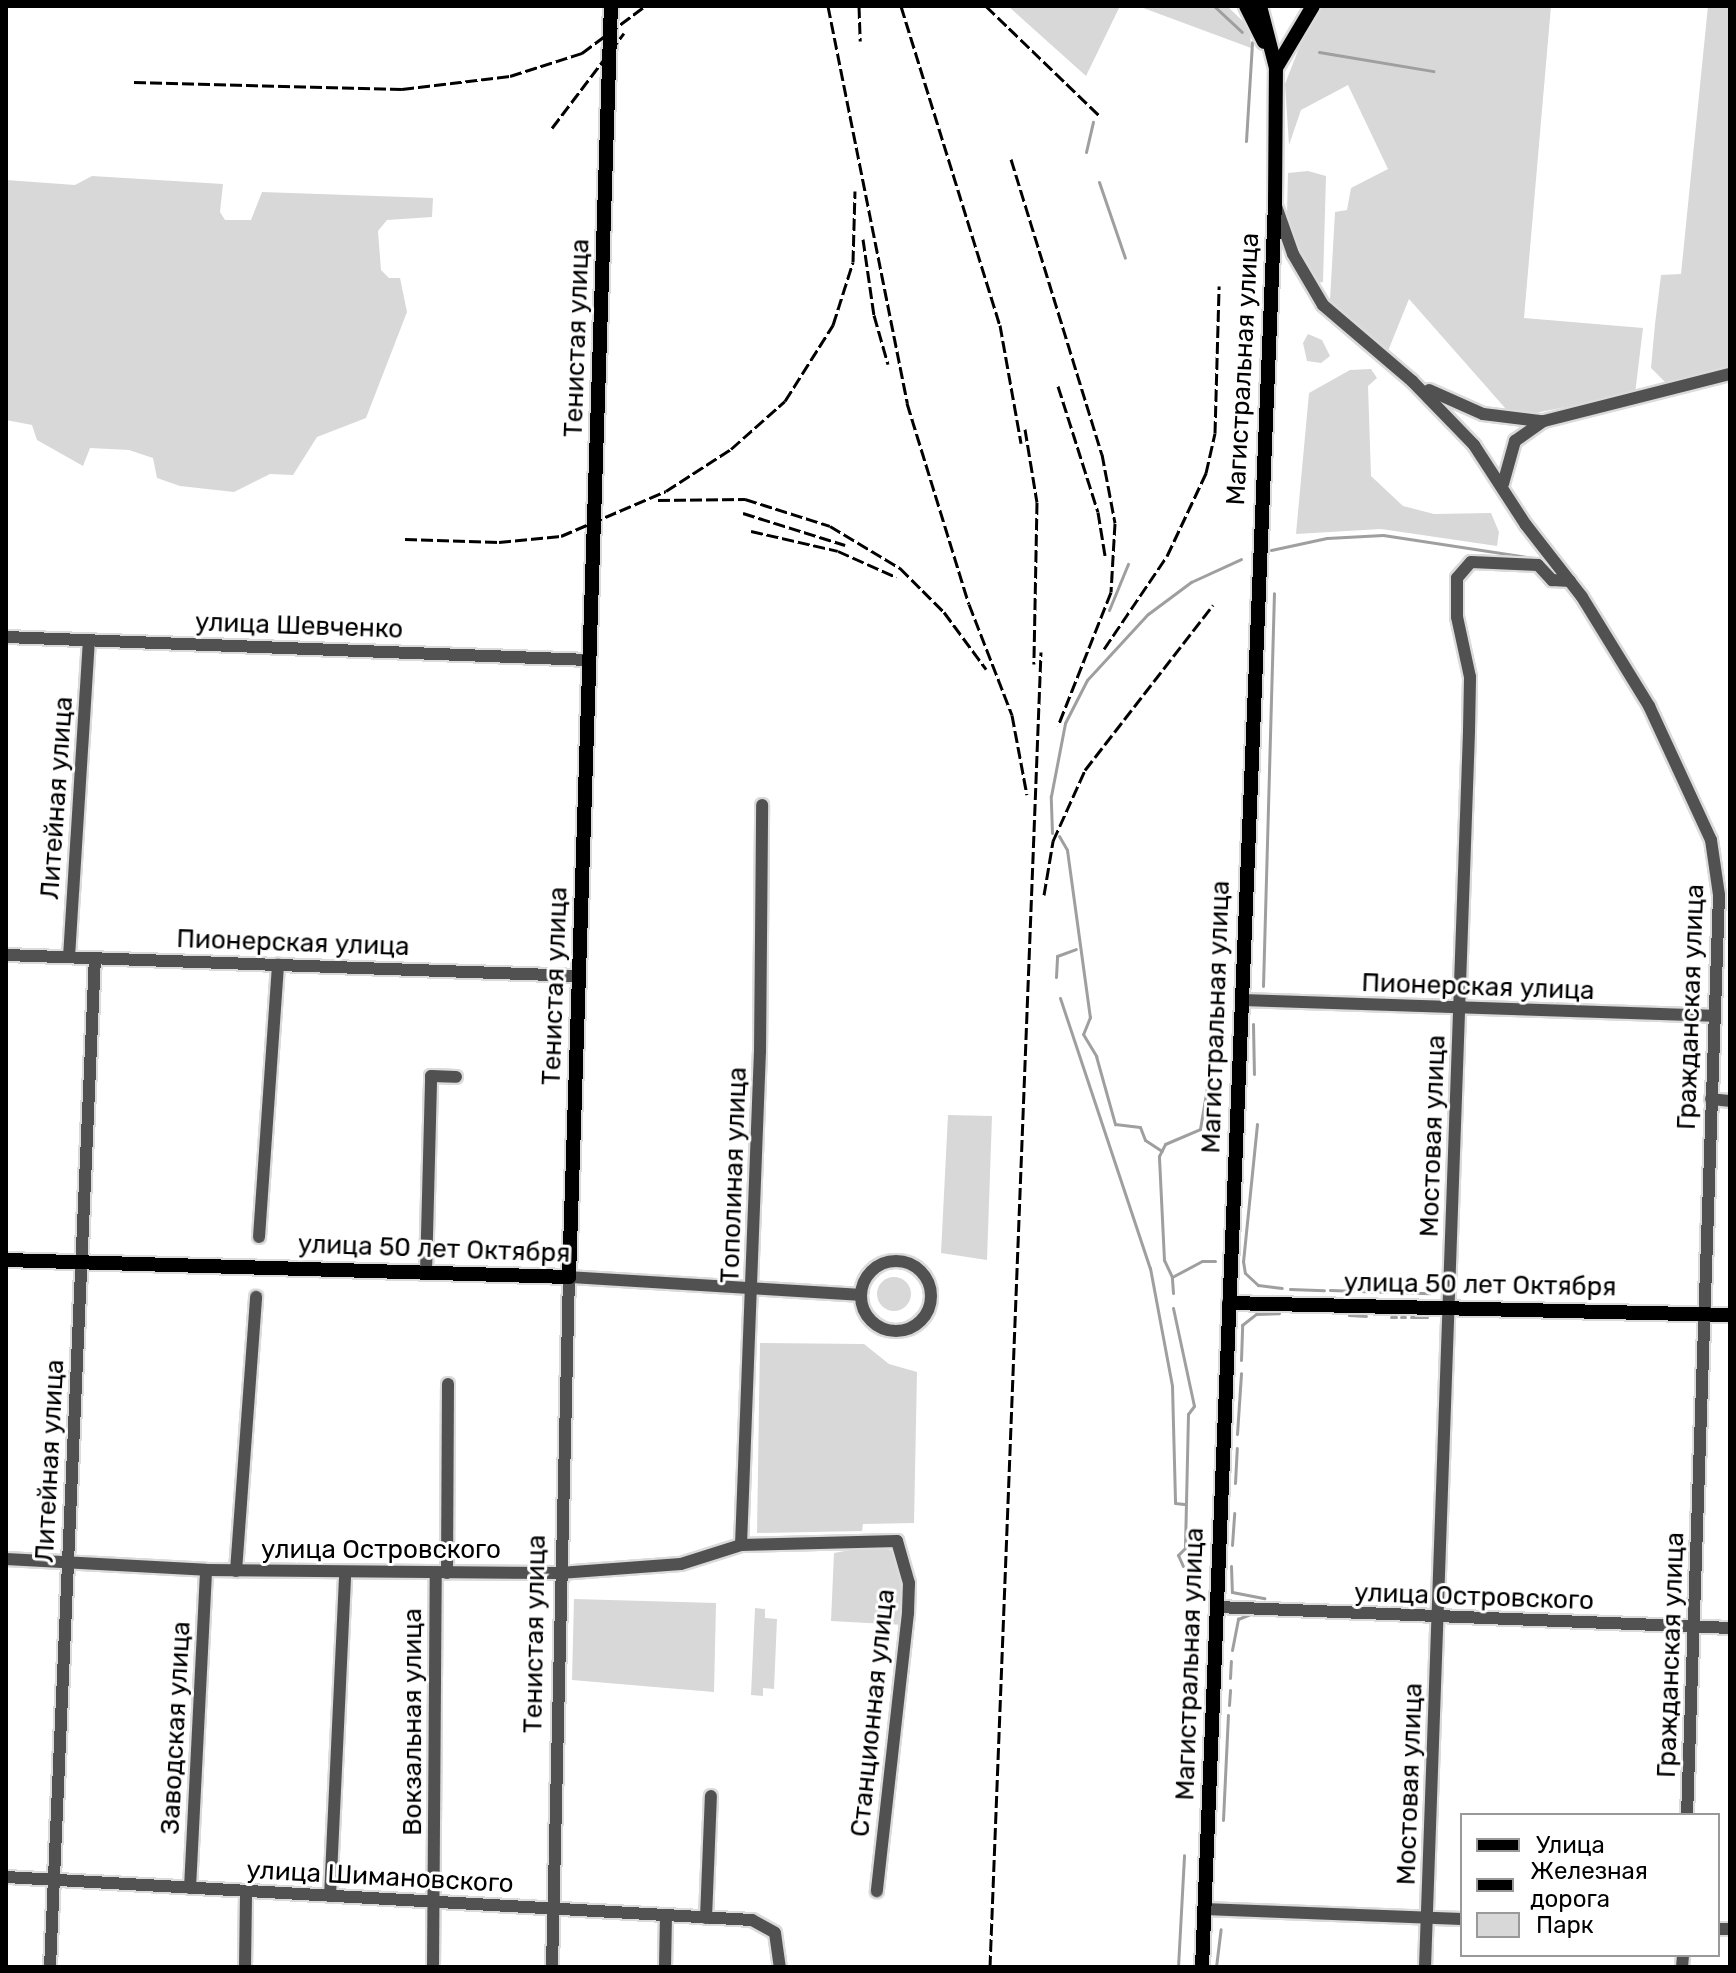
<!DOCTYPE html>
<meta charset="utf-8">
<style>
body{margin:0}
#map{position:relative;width:1736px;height:1973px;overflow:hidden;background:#fff;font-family:Rubik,sans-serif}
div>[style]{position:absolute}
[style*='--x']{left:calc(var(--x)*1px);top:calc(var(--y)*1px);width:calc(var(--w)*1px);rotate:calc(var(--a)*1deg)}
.green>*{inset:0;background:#d8d8d8}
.round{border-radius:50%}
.stream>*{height:3px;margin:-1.5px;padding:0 1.5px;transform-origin:1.5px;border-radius:1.5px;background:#9f9f9f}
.roads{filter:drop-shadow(2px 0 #dbdbdb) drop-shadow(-2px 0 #dbdbdb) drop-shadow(0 2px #dbdbdb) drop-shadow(0 -2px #dbdbdb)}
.minor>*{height:12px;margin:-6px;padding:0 6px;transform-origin:6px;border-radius:6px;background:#515151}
.minor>.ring{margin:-6px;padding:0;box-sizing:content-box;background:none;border:12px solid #515151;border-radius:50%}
.major>*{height:14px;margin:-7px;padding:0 7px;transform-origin:7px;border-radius:7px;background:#000}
.rail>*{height:3px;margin-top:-1.5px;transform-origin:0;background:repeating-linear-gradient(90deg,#000 0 12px,transparent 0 16px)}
span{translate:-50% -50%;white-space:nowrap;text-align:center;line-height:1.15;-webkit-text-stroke:6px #fff;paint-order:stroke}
.street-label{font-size:26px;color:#000}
.frame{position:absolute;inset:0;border:8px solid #000;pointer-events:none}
.legend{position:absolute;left:1460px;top:1813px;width:260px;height:144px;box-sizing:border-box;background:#fff;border:2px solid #999;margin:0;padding:10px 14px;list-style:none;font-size:24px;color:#000}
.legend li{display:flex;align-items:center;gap:16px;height:40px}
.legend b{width:40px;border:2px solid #999}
</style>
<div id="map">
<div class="green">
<i style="clip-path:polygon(1008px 6px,1120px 6px,1086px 76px)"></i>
<i style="clip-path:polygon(1138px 6px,1227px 6px,1250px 28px,1251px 48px)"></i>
<i style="clip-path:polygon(1321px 6px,1551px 6px,1524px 318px,1643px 328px,1635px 394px,1513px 417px,1409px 299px,1388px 351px,1330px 300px,1335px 212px,1347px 210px,1351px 188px,1388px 169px,1348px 85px,1301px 110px,1289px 145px,1285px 84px,1313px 12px)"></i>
<i style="clip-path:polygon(1708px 6px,1730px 6px,1730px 369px,1669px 386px,1651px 368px,1655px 324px,1661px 275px,1681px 274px)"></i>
<i style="clip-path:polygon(1308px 171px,1326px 176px,1323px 282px,1317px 283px,1295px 249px,1287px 213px,1288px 173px)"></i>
<i style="clip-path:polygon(92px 176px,223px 184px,220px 212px,225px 220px,251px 220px,262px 192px,433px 198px,432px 217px,387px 220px,378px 231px,381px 270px,389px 278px,400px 278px,407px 312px,366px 418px,317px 437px,293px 475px,270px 474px,234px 492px,180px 486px,157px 478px,153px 458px,129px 450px,90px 448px,83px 466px,37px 440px,32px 425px,6px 420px,6px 180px,75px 185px)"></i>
<i style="clip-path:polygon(1308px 334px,1322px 340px,1330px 356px,1321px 363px,1307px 361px,1303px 343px)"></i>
<i style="clip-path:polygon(1371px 369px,1377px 378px,1368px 386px,1371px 476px,1403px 506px,1434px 514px,1491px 513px,1499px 532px,1497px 546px,1381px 529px,1296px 534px,1309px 393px,1350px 370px)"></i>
<i style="clip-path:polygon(948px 1115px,992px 1116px,987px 1260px,941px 1253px)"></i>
<i class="round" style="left:877px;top:1277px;width:34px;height:34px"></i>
<i style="clip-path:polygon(760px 1343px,864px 1344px,889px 1364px,917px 1372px,914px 1523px,863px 1524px,862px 1531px,757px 1533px)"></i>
<i style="clip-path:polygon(877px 1545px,895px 1552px,903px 1565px,904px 1625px,831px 1621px,834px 1553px)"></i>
<i style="clip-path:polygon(574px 1599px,716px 1603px,714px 1692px,572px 1680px)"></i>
<i style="clip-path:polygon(755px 1608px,765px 1609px,765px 1618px,777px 1619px,774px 1689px,763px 1688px,763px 1696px,751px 1695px)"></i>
</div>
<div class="stream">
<i style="--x:1214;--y:6;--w:38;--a:43"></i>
<i style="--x:1319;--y:52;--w:116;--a:9.5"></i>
<i style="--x:1246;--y:141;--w:99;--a:-86.5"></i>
<i style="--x:1086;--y:152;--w:31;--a:-77"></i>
<i style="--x:1099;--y:182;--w:80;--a:71.1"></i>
<i style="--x:1271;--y:550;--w:57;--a:-12.1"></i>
<i style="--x:1327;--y:538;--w:56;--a:-3.1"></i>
<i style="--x:1383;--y:535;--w:158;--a:8.7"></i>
<i style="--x:1109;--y:610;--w:50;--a:-67.6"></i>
<i style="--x:1052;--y:833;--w:37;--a:-92"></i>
<i style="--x:1051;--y:796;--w:74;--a:-79.1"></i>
<i style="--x:1065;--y:723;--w:48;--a:-62.9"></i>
<i style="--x:1087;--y:680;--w:90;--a:-47.3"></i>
<i style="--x:1148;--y:614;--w:54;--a:-36.7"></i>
<i style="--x:1191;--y:582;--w:55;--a:-24.7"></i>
<i style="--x:1059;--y:836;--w:16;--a:60"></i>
<i style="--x:1067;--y:850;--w:169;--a:82.2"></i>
<i style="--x:1090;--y:1017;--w:18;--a:112"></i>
<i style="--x:1083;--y:1034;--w:26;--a:59"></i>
<i style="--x:1096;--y:1056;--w:71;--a:74.4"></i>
<i style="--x:1115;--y:1124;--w:25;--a:7"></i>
<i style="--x:1140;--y:1127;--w:14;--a:69"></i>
<i style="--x:1145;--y:1140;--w:20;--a:33"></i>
<i style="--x:1056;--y:977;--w:21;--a:-87"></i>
<i style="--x:1057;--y:956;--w:20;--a:-20"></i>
<i style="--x:1263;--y:986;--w:393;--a:-88.4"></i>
<i style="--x:1060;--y:998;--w:285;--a:71.6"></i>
<i style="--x:1150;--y:1268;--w:120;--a:79.4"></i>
<i style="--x:1172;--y:1386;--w:117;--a:88.5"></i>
<i style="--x:1175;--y:1503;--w:9;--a:6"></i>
<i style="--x:1253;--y:1024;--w:50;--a:88.9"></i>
<i style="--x:1257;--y:1124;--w:138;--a:95.8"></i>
<i style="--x:1243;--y:1261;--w:12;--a:81"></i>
<i style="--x:1245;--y:1273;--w:18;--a:43"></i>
<i style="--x:1258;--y:1285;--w:24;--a:7"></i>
<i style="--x:1172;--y:1277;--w:19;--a:-115"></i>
<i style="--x:1164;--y:1260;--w:104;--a:-92.8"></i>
<i style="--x:1159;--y:1156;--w:13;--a:-63"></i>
<i style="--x:1165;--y:1144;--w:38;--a:-23"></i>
<i style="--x:1200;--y:1129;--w:60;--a:-80.4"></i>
<i style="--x:1210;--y:1070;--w:12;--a:-9"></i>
<i style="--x:1290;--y:1289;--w:34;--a:2"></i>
<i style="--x:1330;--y:1290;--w:23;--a:2"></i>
<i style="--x:1359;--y:1291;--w:28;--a:2"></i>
<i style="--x:1393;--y:1292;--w:37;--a:2"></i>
<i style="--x:1173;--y:1293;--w:16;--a:-94"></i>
<i style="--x:1172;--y:1277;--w:34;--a:-28"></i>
<i style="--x:1202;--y:1261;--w:13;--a:0"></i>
<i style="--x:1173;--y:1308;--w:100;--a:77.9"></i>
<i style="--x:1194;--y:1406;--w:10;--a:127"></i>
<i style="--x:1188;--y:1414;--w:134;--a:91.3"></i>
<i style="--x:1185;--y:1548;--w:10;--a:135"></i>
<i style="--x:1178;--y:1555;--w:12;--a:66"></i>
<i style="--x:1349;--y:1315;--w:17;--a:3"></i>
<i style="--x:1391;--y:1317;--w:5;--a:0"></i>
<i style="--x:1401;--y:1317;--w:4;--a:0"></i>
<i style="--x:1411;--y:1317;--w:16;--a:0"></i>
<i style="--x:1241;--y:1360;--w:35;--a:-88"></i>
<i style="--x:1242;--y:1325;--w:18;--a:-38"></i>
<i style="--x:1256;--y:1314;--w:23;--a:-2"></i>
<i style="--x:1237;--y:1434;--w:61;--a:-86.2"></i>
<i style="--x:1235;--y:1483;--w:35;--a:-87"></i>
<i style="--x:1232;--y:1545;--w:32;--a:-86"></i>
<i style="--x:1231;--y:1566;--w:26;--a:88"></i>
<i style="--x:1232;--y:1592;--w:33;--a:11"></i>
<i style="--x:1232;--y:1650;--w:32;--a:-79"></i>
<i style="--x:1238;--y:1619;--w:16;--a:-22"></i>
<i style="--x:1230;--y:1678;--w:17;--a:-87"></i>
<i style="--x:1229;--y:1705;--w:15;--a:-86"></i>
<i style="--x:1223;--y:1820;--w:105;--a:-87.3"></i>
<i style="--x:1178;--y:1967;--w:112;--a:-86.9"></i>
<i style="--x:1216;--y:1967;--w:38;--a:-83"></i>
</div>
<div class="roads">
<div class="minor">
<i style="--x:1276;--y:206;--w:51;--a:70.5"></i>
<i style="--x:1293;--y:254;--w:59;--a:59.5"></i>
<i style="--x:1323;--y:305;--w:117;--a:40.5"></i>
<i style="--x:1412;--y:381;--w:89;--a:45.9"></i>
<i style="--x:1474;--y:445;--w:95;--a:57"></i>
<i style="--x:1526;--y:525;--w:91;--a:52.1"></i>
<i style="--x:1582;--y:597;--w:128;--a:58.4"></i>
<i style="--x:1649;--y:706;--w:148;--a:65.2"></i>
<i style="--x:1711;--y:840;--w:56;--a:81.7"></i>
<i style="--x:1719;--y:895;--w:921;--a:91.99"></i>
<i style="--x:1429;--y:390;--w:59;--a:24"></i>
<i style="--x:1483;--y:414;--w:57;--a:7"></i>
<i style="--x:1503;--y:484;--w:45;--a:-74.4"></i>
<i style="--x:1515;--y:441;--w:35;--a:-35"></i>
<i style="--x:1544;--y:421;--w:192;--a:-14.2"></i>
<i style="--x:6;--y:637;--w:584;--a:2.26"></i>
<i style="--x:6;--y:955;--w:573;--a:2.1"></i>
<i style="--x:69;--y:957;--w:316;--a:-86.4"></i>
<i style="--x:1241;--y:1000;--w:473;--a:1.9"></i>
<i style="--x:1711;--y:1099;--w:19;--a:6"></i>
<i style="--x:259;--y:1237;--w:273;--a:-86"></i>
<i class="ring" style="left:861px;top:1261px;width:58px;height:58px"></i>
<i style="--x:426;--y:1273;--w:197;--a:-88.5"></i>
<i style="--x:431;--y:1076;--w:25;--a:2"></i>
<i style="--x:741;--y:1545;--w:493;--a:-87.8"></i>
<i style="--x:760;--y:1052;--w:247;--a:-89.5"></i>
<i style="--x:6;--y:1559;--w:200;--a:3.1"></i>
<i style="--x:206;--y:1570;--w:354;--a:0.5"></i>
<i style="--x:560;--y:1573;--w:121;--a:-4.3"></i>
<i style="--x:681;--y:1564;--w:63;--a:-17.6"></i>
<i style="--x:741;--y:1545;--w:156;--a:-1.5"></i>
<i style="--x:897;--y:1541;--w:44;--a:74.1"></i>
<i style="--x:909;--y:1583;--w:30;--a:92"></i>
<i style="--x:908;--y:1613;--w:280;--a:96.4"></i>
<i style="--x:236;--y:1571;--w:275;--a:-85.8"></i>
<i style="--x:447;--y:1573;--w:189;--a:-89.7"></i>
<i style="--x:1217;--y:1607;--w:513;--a:2.34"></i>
<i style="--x:6;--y:1877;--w:747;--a:3.3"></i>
<i style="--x:752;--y:1920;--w:26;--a:29"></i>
<i style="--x:775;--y:1933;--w:34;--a:82"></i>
<i style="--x:190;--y:1888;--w:318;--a:-87.1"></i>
<i style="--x:330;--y:1896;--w:323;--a:-87.3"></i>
<i style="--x:1204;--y:1909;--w:258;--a:2.2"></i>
<i style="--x:706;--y:1918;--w:122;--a:-87.7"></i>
<i style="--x:1718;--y:1929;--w:12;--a:0"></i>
<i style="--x:50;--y:1967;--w:1010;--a:-87.45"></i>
<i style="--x:245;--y:1967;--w:75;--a:-89.2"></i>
<i style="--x:433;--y:1967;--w:393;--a:-89.6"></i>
<i style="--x:552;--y:1967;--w:690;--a:-88.59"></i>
<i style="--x:569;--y:1277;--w:292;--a:3.5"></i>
<i style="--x:665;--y:1967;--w:52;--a:-88.9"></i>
<i style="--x:1425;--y:1967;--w:1237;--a:-87.96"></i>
<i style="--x:1469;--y:731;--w:54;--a:-88.9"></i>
<i style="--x:1470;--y:677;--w:61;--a:-102.2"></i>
<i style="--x:1457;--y:617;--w:39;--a:-90"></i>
<i style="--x:1457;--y:578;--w:21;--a:-49"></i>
<i style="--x:1471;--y:562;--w:67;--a:2.6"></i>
<i style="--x:1538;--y:565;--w:21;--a:47"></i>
<i style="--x:1552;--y:580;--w:18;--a:3"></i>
<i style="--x:1682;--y:1967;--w:12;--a:-85"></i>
</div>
<div class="major">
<i style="--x:1246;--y:6;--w:40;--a:63.4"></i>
<i style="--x:1276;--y:68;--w:72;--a:-59.2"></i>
<i style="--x:6;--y:1260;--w:563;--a:1.73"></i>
<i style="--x:569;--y:1277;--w:1272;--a:-88.11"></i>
<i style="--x:1229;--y:1303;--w:501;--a:1.37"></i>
<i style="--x:1202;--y:1967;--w:1766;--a:-87.63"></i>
<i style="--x:1275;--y:203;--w:135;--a:-89.6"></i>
<i style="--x:1276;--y:68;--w:64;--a:-104.5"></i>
</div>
</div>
<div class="rail">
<i style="--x:828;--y:6;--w:405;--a:78.7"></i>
<i style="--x:907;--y:403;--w:210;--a:72.9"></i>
<i style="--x:969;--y:604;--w:119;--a:68.8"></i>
<i style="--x:1012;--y:715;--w:81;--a:79.4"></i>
<i style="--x:859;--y:6;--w:35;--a:88"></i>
<i style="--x:901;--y:6;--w:334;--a:72.8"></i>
<i style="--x:1000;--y:325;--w:120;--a:79.9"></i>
<i style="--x:986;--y:6;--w:157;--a:44"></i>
<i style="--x:134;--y:82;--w:268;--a:1.5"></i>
<i style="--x:402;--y:89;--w:109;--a:-6.9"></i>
<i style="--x:510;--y:76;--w:76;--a:-17.7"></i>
<i style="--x:582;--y:53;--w:79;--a:-36.7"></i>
<i style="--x:552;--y:128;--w:119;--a:-52.8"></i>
<i style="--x:1011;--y:159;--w:309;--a:72.9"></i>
<i style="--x:1102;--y:454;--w:70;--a:79.3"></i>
<i style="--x:1115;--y:523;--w:69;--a:93.3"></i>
<i style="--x:1111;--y:592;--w:144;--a:111.6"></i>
<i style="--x:863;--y:239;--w:77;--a:81.8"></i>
<i style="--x:874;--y:315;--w:51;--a:74.1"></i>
<i style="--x:1058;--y:386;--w:132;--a:72.4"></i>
<i style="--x:1098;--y:512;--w:44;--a:80.8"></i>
<i style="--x:1025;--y:429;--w:74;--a:80.7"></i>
<i style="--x:1037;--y:502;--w:162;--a:91.1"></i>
<i style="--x:658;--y:500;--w:87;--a:-0.7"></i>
<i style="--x:745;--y:499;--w:89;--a:17.6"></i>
<i style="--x:830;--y:526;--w:82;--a:31"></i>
<i style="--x:900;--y:568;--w:62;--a:45"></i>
<i style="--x:944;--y:612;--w:71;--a:53.6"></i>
<i style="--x:743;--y:513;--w:107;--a:17.4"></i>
<i style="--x:751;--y:531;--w:89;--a:12.9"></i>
<i style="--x:838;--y:551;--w:64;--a:24.1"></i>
<i style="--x:405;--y:539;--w:94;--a:1.8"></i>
<i style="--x:499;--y:542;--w:62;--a:-5.5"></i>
<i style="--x:561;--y:536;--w:114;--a:-23.2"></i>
<i style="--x:666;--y:491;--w:77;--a:-32.9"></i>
<i style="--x:731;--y:449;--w:72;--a:-41.6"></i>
<i style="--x:785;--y:401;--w:90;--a:-57.7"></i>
<i style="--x:833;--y:325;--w:66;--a:-72.4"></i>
<i style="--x:853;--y:262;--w:71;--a:-88.4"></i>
<i style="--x:1104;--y:649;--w:112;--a:-55.9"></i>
<i style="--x:1167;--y:556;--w:92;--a:-64.8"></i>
<i style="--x:1206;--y:473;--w:41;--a:-77.3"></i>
<i style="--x:1215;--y:433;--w:147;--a:-88.4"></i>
<i style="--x:1044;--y:895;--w:55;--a:-80.5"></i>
<i style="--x:1053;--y:841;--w:78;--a:-65.7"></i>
<i style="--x:1085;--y:770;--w:209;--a:-52.2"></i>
<i style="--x:990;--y:1967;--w:1316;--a:-87.78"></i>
</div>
<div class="street-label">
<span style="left:577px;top:338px;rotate:-88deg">Тенистая улица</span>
<span style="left:1243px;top:369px;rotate:-87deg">Магистральная улица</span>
<span style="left:299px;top:626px;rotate:2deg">улица Шевченко</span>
<span style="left:57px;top:798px;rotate:-86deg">Литейная улица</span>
<span style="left:293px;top:943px;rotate:2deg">Пионерская улица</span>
<span style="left:555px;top:986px;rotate:-88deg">Тенистая улица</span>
<span style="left:1478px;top:987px;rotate:2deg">Пионерская улица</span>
<span style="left:1691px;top:1007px;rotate:-88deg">Гражданская улица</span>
<span style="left:1216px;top:1017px;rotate:-88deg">Магистральная улица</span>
<span style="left:1433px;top:1136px;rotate:-88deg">Мостовая улица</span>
<span style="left:734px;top:1175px;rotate:-88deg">Тополиная улица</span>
<span style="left:434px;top:1249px;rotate:2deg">улица 50 лет Октября</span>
<span style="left:1480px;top:1285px;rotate:1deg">улица 50 лет Октября</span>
<span style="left:50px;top:1461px;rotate:-87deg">Литейная улица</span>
<span style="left:381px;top:1550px">улица Островского</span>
<span style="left:1474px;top:1597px;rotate:2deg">улица Островского</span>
<span style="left:535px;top:1634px;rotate:-89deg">Тенистая улица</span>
<span style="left:1671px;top:1655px;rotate:-88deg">Гражданская улица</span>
<span style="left:1190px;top:1664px;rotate:-88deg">Магистральная улица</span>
<span style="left:873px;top:1713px;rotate:-84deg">Станционная улица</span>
<span style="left:413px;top:1722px;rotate:-90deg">Вокзальная улица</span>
<span style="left:176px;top:1728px;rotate:-87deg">Заводская улица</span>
<span style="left:1410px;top:1784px;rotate:-88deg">Мостовая улица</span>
<span style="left:380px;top:1877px;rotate:3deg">улица Шимановского</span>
</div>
<div class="frame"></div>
<ul class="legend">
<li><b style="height:10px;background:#000"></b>Улица</li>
<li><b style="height:10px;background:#000"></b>Железная дорога</li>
<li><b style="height:22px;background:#d8d8d8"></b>Парк</li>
</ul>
</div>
